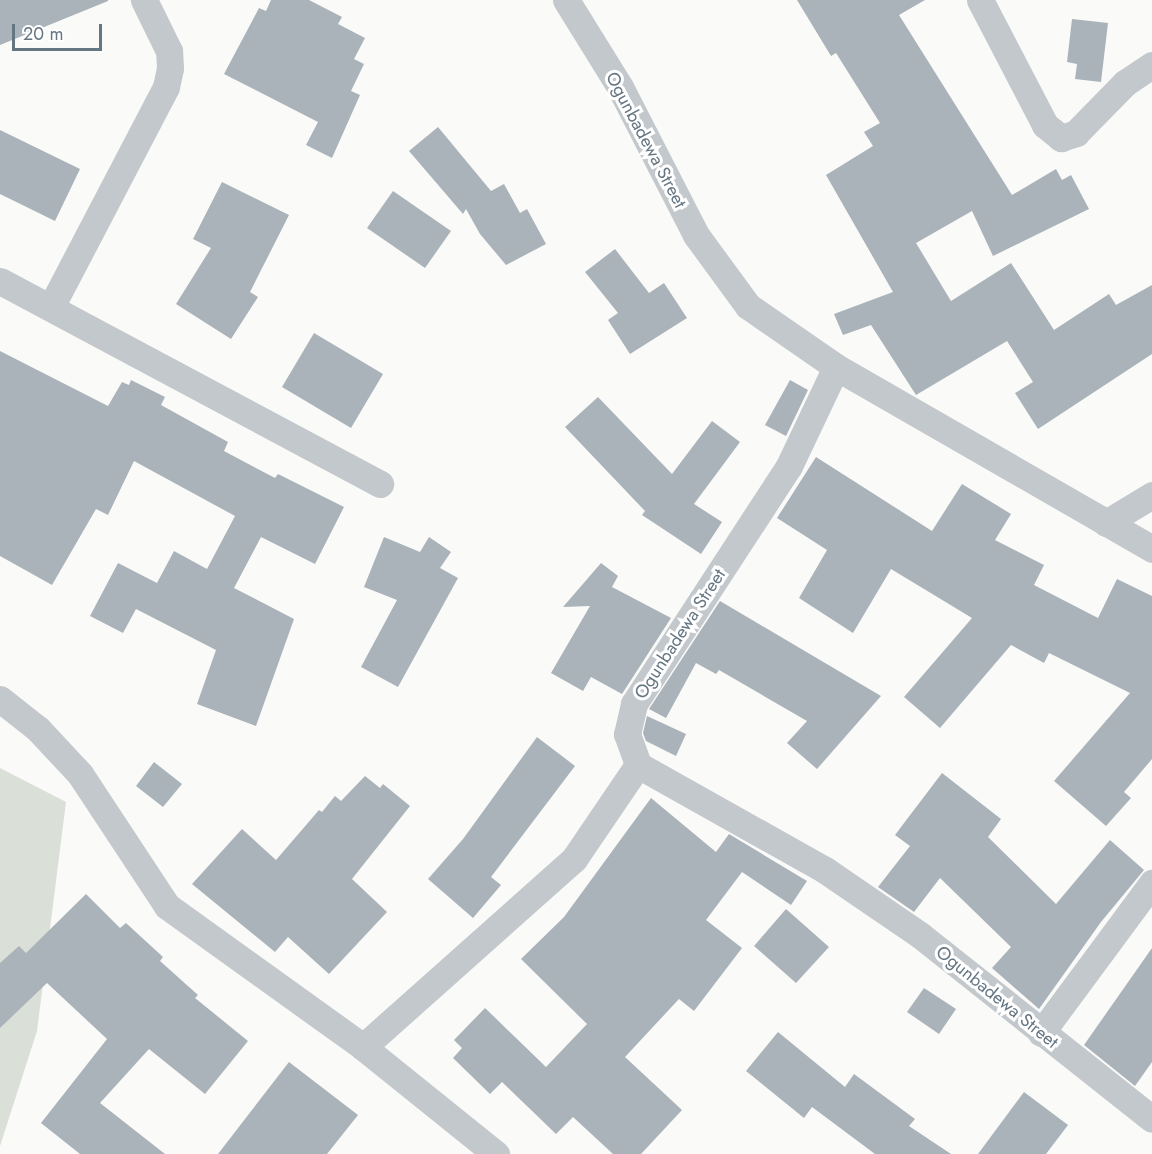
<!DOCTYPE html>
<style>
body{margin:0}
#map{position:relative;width:1152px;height:1154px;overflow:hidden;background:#fafaf8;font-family:Jost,sans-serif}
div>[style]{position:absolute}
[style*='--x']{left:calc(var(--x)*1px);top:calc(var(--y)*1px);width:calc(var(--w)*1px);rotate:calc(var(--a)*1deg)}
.green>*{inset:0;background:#dadfd7}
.building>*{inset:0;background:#aab3b9}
.street>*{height:27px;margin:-13.5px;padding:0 13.5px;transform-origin:13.5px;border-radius:13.5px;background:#c3c8cc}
span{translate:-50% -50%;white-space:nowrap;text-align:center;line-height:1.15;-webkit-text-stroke:6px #fff;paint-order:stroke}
.street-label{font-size:18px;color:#657683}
.scale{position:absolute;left:12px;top:24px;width:90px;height:27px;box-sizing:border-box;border:3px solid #657683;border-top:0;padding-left:8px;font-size:18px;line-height:21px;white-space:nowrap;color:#657683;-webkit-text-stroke:4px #fff;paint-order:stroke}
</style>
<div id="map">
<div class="green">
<i style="clip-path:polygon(0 768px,66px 802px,37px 1031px,0 1146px)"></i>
</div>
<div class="building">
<i style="clip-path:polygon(0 0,108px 0,108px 1px,0 45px)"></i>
<i style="clip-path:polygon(271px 0,309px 0,342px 17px,338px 24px,365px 38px,354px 59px,364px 64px,351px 91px,360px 95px,332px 158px,306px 145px,318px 122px,224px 74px,259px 8px,266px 11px)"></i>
<i style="clip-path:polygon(797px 0,925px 0,899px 15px,1012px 195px,1056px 169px,1062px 180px,1071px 175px,1089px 209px,993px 256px,972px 211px,916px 243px,951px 301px,1011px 263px,1054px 330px,1109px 294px,1116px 305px,1152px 285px,1152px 354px,1038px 429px,1015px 393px,1033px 382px,1007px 341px,916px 395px,871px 325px,843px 335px,834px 314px,893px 292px,826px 175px,873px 146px,864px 132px,880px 123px,836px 53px,831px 56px)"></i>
<i style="clip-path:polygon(1072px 19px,1108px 23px,1101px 82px,1075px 79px,1077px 64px,1067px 62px)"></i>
<i style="clip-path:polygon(438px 127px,491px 191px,504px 184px,520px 213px,527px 209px,546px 244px,506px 265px,480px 234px,466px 209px,463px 214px,409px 151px)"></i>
<i style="clip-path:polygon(0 130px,80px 169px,55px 221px,0 194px)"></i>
<i style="clip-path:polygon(222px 182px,289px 215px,250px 292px,258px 297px,231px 339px,176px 304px,211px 248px,193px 239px)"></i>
<i style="clip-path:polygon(393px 191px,451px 231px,425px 268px,367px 228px)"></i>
<i style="clip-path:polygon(615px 249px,649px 293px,664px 283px,687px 318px,630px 354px,608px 320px,618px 313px,585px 272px)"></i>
<i style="clip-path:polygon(314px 333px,383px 374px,351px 428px,282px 387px)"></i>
<i style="clip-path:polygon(0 351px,108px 406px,122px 382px,129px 385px,131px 380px,165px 397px,161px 405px,228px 442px,224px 451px,275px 478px,278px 474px,344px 507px,315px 564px,261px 537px,234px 588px,294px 619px,256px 726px,197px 704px,216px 650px,136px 609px,123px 633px,90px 616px,118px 563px,157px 583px,174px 551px,207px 569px,235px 516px,134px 461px,108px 515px,96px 509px,52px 585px,0 556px)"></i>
<i style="clip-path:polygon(790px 380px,808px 390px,786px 436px,765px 425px)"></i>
<i style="clip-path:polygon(598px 397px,672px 474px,712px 421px,740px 442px,694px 504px,722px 522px,701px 554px,642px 515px,645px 511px,565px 427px)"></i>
<i style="clip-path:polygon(816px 457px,932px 531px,962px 484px,1011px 514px,995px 540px,1044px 565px,1034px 585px,1098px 618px,1117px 579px,1152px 596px,1152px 759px,1124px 792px,1131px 798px,1106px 826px,1054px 781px,1130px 693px,1049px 653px,1044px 663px,1011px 645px,940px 728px,904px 697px,972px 618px,891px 569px,853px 633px,799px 598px,827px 550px,777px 518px)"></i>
<i style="clip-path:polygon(384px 537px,420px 552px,429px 537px,451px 552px,440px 568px,458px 578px,398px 687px,361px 667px,397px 600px,364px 587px)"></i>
<i style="clip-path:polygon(601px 563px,618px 576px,612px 587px,671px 618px,622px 694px,591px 677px,583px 691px,551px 673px,590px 606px,563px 607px)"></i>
<i style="clip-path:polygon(720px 601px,881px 696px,817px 769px,787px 743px,807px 721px,719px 670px,716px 674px,696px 663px,666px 718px,649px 709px)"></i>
<i style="clip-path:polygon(647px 716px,686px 734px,676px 756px,646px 741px,643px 733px)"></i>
<i style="clip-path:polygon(537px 737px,575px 766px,491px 877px,501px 885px,473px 918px,428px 879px,463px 839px)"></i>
<i style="clip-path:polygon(154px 762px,182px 784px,163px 807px,136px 786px)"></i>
<i style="clip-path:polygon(942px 773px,1001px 819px,988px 837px,1056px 904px,1110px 840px,1144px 870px,1101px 922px,1039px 1009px,992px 968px,1011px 947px,940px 878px,914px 912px,878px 887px,910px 846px,895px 835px)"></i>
<i style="clip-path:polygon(365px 776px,380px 788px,383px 784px,410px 806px,352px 879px,387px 912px,329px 974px,288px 937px,275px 952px,192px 884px,242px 829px,276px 860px,319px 810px,322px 812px,335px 796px,341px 801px)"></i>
<i style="clip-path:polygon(651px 798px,716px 852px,729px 834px,807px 881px,791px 905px,742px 872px,706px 920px,742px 948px,694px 1011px,679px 999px,625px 1057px,682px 1110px,641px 1154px,613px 1154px,573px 1117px,556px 1134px,502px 1082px,490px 1094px,453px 1058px,462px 1048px,454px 1040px,485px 1008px,546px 1067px,587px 1024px,521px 959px,564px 917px)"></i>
<i style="clip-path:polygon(86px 894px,120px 928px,126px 923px,163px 957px,160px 961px,198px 995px,195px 998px,248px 1041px,205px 1094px,149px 1049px,100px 1103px,165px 1154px,80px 1154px,41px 1123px,107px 1039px,47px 983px,0 1028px,0 963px,19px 946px,26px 953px)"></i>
<i style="clip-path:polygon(786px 909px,829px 947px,796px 983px,754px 946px)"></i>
<i style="clip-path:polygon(1152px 948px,1152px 1062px,1135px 1086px,1084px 1045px)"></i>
<i style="clip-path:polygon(924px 988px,956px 1009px,939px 1034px,907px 1012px)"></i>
<i style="clip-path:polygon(778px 1032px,845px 1087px,854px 1074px,915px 1119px,909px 1126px,951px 1154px,875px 1154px,812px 1107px,804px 1118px,746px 1071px)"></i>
<i style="clip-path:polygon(289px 1062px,358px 1115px,327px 1154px,218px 1154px)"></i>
<i style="clip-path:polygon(1024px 1092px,1068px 1125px,1046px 1154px,978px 1154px)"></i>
</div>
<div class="street">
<i style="--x:566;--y:0;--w:102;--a:58.2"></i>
<i style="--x:620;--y:87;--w:166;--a:62.8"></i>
<i style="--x:696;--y:235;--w:88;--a:53.8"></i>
<i style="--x:748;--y:306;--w:107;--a:34.7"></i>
<i style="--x:836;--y:367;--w:365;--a:29.9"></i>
<i style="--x:980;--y:0;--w:141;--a:62.5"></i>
<i style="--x:1045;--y:125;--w:21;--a:39"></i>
<i style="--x:1061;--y:138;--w:16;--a:-18"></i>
<i style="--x:1076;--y:133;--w:70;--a:-45.6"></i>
<i style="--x:1125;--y:83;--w:32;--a:-34"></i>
<i style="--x:0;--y:281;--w:431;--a:28.1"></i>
<i style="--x:51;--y:307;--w:248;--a:-62.4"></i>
<i style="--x:166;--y:87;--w:19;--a:-78"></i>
<i style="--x:170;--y:68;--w:17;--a:-93"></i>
<i style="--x:169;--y:51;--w:57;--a:-116.1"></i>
<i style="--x:836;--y:367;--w:110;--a:115.4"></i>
<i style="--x:789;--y:466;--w:284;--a:123.1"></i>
<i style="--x:634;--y:704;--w:31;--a:103"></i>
<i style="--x:627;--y:734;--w:33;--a:70"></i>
<i style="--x:638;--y:765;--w:214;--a:29.3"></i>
<i style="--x:825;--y:870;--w:115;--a:34.4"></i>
<i style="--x:920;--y:935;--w:296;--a:38.4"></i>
<i style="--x:1106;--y:523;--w:54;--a:-31.3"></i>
<i style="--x:0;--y:699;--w:48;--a:38.3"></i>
<i style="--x:38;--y:729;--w:62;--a:47"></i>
<i style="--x:80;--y:774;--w:158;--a:56.6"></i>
<i style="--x:167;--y:906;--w:241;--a:35.7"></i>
<i style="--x:363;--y:1047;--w:171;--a:38.8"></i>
<i style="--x:1041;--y:1033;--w:187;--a:-53.5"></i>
<i style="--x:363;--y:1047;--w:283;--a:-41.7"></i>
<i style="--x:574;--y:859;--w:114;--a:-55.8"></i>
</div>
<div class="street-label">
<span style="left:646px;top:140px;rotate:62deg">Ogunbadewa Street</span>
<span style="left:680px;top:634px;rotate:-57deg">Ogunbadewa Street</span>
<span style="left:997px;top:997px;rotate:39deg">Ogunbadewa Street</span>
</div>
<div class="scale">20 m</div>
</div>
